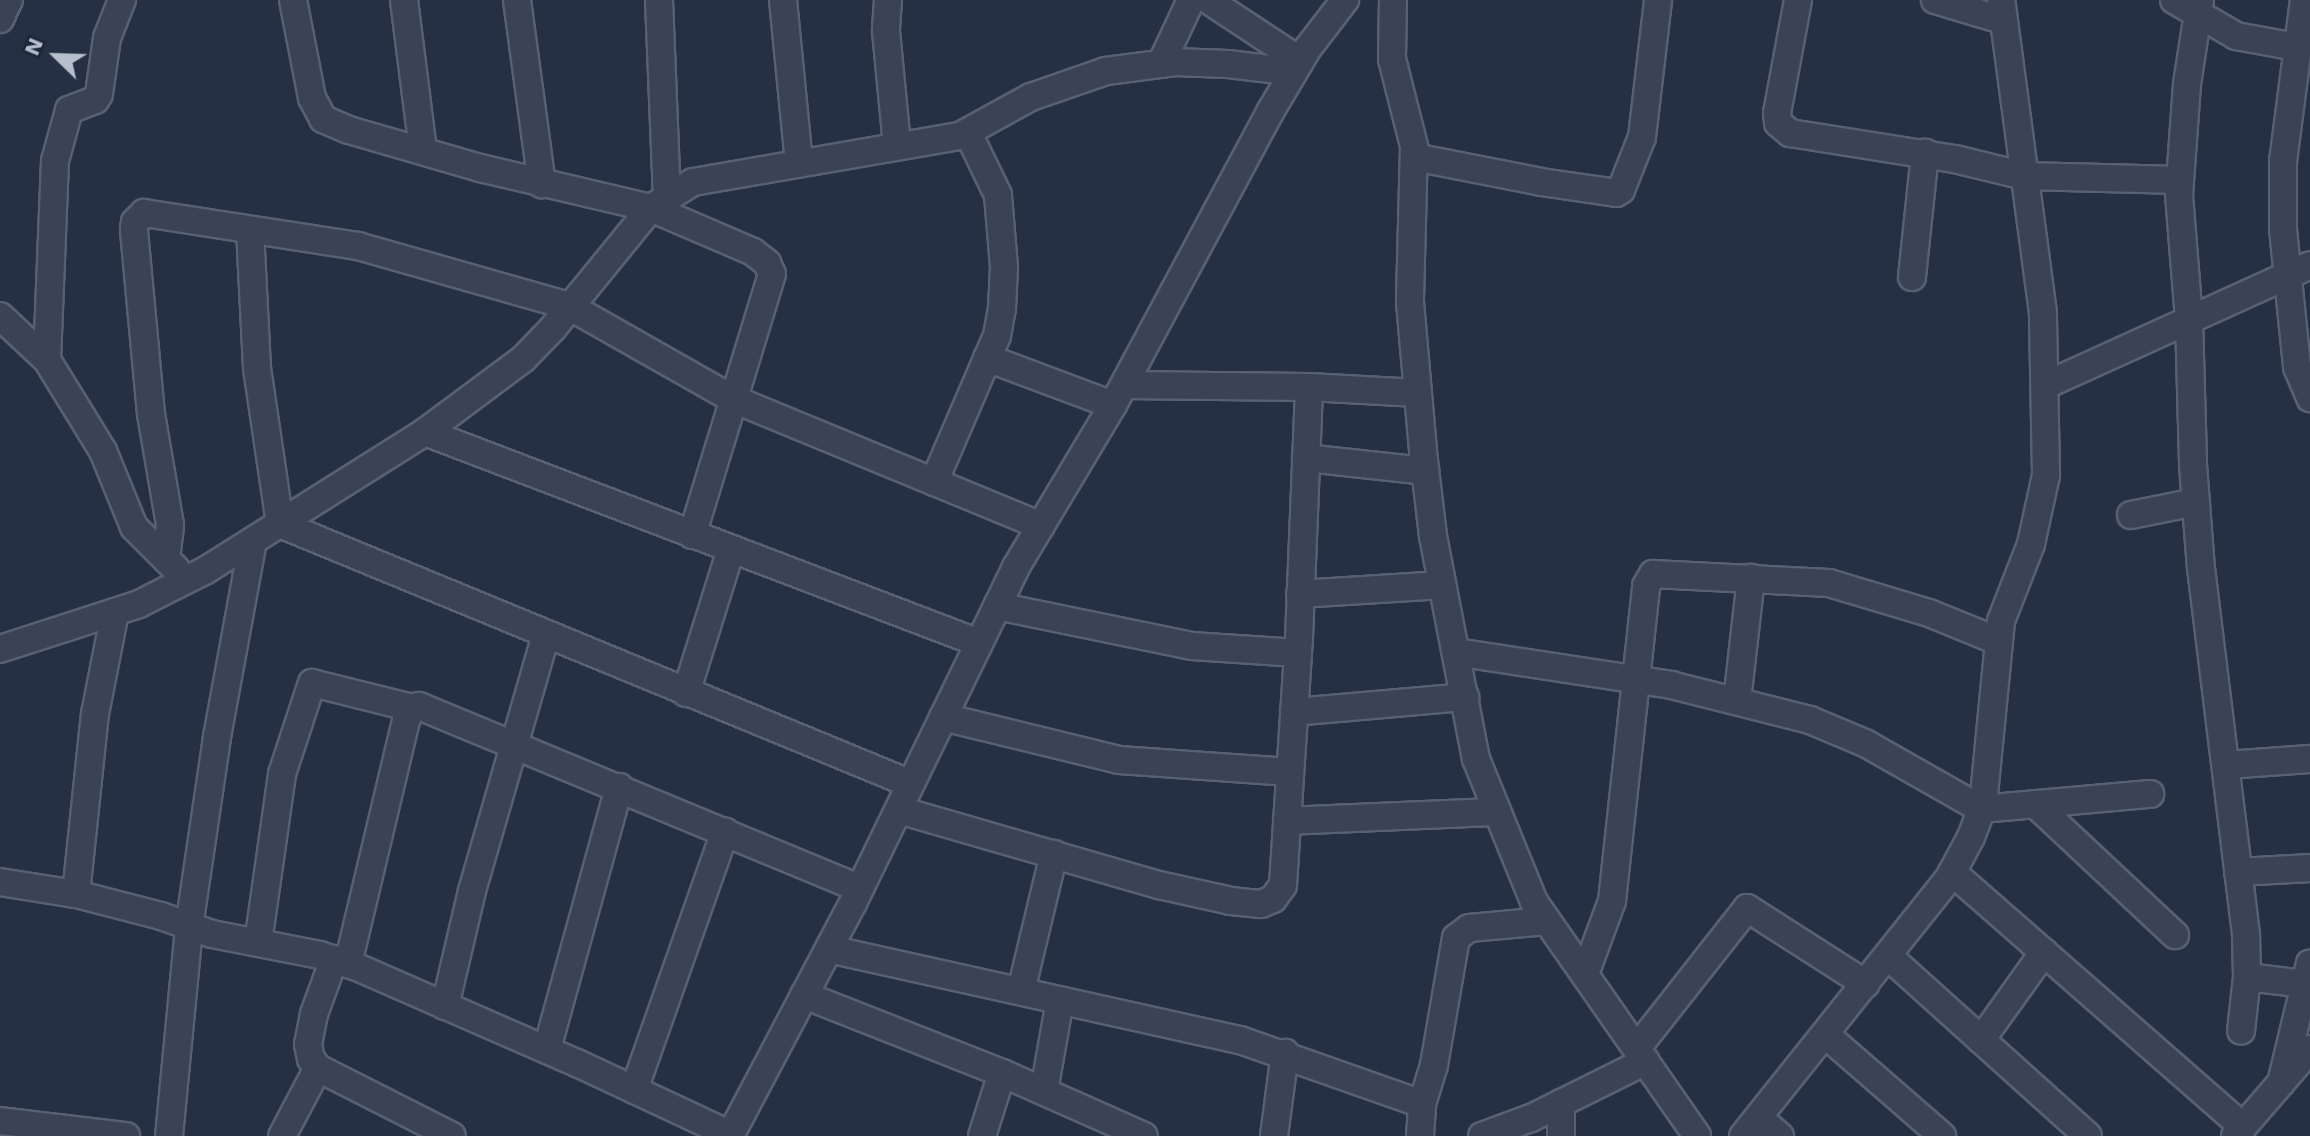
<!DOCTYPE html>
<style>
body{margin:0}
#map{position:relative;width:2310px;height:1136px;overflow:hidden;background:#253045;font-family:"Work Sans",sans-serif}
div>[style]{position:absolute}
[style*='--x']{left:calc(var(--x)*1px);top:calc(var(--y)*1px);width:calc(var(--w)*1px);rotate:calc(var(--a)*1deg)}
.roads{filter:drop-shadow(2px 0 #586072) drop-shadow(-2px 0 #586072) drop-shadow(0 2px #586072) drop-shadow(0 -2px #586072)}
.minor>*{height:26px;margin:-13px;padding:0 13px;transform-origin:13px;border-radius:13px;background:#3a4254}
span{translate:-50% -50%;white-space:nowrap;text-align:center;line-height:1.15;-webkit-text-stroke:7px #1e273a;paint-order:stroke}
.north{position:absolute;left:16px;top:16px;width:80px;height:80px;-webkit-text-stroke:6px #1e273a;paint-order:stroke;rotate:293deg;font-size:22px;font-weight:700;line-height:32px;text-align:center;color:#b7bece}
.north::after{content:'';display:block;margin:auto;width:28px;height:36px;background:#b7bece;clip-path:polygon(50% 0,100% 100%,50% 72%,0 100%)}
</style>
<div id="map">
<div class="roads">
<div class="minor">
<i style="--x:293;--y:0;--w:100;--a:79"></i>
<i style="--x:312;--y:98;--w:24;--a:62"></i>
<i style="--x:323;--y:119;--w:28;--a:23"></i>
<i style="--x:349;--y:130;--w:136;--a:16.2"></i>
<i style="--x:480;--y:168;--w:176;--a:13.2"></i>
<i style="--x:651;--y:208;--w:111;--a:23.3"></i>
<i style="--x:753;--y:252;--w:18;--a:38"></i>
<i style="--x:767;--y:263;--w:12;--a:66"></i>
<i style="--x:772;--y:274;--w:273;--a:107"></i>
<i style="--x:404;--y:0;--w:152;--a:82.8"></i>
<i style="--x:517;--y:0;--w:186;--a:82.3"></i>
<i style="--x:659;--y:0;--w:195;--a:87.7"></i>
<i style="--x:783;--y:0;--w:164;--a:84.4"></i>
<i style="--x:888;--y:0;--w:31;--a:94"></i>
<i style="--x:886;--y:31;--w:116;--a:84.5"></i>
<i style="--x:1208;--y:0;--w:110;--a:33.5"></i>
<i style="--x:1393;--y:0;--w:59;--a:91"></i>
<i style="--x:1392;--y:59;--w:90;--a:75.8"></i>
<i style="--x:1414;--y:146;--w:156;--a:91.5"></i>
<i style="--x:1410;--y:302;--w:151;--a:85"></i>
<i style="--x:1423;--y:452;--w:85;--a:83.2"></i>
<i style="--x:1433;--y:536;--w:227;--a:79.1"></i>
<i style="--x:1476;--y:759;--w:154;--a:67.9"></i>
<i style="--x:1534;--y:902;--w:285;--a:55.1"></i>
<i style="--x:1798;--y:0;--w:115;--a:100.5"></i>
<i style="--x:1777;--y:113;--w:10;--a:84"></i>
<i style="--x:1778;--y:123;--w:16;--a:40"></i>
<i style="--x:1790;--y:133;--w:167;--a:9"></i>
<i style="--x:1955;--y:159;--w:72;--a:13.7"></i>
<i style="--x:2025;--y:176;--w:155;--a:1.5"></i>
<i style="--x:1935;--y:0;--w:70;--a:16.6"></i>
<i style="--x:2174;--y:0;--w:72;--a:30.1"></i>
<i style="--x:2236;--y:36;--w:61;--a:10.4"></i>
<i style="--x:2200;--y:0;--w:85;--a:98.8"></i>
<i style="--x:2187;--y:84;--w:111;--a:94.1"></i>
<i style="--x:2179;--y:195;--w:124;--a:85.4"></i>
<i style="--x:2189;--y:319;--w:146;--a:88.4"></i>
<i style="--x:2193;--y:465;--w:103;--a:85.6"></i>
<i style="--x:2201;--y:568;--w:371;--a:83"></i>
<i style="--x:2246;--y:936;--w:41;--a:88.6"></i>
<i style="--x:2247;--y:977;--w:54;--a:96.3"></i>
<i style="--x:2304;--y:0;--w:162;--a:97.4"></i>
<i style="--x:2283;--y:161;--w:68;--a:90"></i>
<i style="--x:2283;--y:229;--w:139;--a:84.2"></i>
<i style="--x:2297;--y:367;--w:34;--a:67"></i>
<i style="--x:0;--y:19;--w:21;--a:-65"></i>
<i style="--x:1161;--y:64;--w:71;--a:-64.9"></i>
<i style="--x:1414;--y:157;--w:129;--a:11.1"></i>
<i style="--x:1541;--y:182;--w:76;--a:8.3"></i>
<i style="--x:1616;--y:193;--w:6;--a:-31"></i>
<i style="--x:1621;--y:190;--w:57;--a:-68.4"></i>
<i style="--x:1642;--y:137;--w:138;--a:-83.3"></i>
<i style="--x:250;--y:230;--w:138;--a:87.1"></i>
<i style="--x:257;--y:368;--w:158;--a:81.6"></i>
<i style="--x:280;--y:524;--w:682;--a:22.39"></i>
<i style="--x:1912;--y:277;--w:125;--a:-84"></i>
<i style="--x:0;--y:316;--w:64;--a:43.1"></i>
<i style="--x:47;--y:360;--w:107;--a:58.4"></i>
<i style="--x:103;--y:451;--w:82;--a:67.8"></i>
<i style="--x:134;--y:527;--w:59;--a:45"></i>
<i style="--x:987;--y:358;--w:134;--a:20.5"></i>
<i style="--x:47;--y:360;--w:199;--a:-87.7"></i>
<i style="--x:55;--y:161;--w:53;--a:-74.6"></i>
<i style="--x:69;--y:110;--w:28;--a:-21"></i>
<i style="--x:95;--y:100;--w:7;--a:-56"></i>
<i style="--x:99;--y:94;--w:57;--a:-81.9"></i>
<i style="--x:107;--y:38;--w:41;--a:-68.5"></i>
<i style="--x:1124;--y:385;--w:185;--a:0.6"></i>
<i style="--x:1309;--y:387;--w:109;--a:3.2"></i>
<i style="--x:2046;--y:385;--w:290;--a:-24.4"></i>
<i style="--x:425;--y:432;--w:593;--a:20.85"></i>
<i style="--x:1306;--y:458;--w:120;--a:6.2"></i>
<i style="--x:934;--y:482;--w:159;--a:-66.7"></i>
<i style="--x:997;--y:336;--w:27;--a:-80"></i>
<i style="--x:1002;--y:309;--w:42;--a:-87.3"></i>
<i style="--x:1004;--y:267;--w:72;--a:-94.8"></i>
<i style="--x:998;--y:195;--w:69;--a:-115.8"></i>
<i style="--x:2131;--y:515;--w:66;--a:-11.3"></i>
<i style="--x:166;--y:559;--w:34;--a:-83"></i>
<i style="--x:170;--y:525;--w:113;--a:-99.7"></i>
<i style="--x:151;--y:414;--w:186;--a:-95.3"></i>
<i style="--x:134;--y:229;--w:7;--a:-82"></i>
<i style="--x:135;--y:222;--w:13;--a:-45"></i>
<i style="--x:144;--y:213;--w:217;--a:8.8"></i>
<i style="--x:358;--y:246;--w:219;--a:15.9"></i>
<i style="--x:569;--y:306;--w:189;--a:29.6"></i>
<i style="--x:733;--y:399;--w:333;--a:22.4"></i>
<i style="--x:1300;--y:594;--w:142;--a:-3.6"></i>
<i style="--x:997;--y:606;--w:199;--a:11.6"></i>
<i style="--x:1192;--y:646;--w:106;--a:3.8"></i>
<i style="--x:0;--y:649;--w:146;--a:-17.9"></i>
<i style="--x:139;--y:604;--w:75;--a:-26.9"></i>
<i style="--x:206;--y:570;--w:259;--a:-32.2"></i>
<i style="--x:425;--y:432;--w:122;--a:-36.7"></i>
<i style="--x:523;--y:359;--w:43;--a:-45.9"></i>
<i style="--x:553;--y:328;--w:155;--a:-50.8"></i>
<i style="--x:651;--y:208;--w:49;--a:-31.8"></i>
<i style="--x:693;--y:182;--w:271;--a:-9.8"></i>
<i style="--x:960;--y:136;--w:81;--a:-28.8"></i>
<i style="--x:1031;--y:97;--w:79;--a:-19.1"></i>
<i style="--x:1106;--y:71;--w:70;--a:-7.4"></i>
<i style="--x:1175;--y:62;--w:53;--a:2.2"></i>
<i style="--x:1228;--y:64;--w:66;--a:6.9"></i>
<i style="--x:1456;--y:652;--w:218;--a:8.7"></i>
<i style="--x:1671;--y:685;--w:143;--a:14.1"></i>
<i style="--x:1810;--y:720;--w:60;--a:22.7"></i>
<i style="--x:1865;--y:743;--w:133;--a:29.6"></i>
<i style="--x:1981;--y:809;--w:170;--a:-5.1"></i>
<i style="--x:686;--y:693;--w:151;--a:-72.6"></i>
<i style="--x:1737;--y:701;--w:124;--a:-83.5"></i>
<i style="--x:1294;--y:712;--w:172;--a:-5"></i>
<i style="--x:943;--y:717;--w:181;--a:13.7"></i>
<i style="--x:1119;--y:760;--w:171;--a:4"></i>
<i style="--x:2226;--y:765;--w:84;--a:-4.1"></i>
<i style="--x:2035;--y:804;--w:192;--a:43.1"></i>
<i style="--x:899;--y:810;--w:271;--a:16.1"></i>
<i style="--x:1159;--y:885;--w:74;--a:12.5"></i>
<i style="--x:1231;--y:901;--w:30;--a:6"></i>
<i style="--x:1261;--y:904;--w:13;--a:-23"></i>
<i style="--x:1273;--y:899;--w:17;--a:-54"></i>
<i style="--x:1283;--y:885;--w:248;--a:-86.3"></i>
<i style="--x:1299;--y:638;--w:251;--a:-87.7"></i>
<i style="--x:1287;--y:821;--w:210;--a:-2.5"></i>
<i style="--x:1952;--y:872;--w:387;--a:41.2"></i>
<i style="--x:2238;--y:872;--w:72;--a:-3.2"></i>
<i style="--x:0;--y:882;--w:77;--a:9"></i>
<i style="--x:76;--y:894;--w:88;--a:14.5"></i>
<i style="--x:161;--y:916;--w:54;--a:19.4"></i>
<i style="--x:212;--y:934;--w:110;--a:11"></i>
<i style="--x:320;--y:955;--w:39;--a:18"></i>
<i style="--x:357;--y:967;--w:240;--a:23.6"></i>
<i style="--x:577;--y:1063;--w:170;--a:25.1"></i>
<i style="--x:76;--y:894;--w:181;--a:-84"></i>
<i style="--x:95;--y:714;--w:104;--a:-78.9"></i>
<i style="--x:258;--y:943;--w:171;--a:-81.9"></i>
<i style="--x:282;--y:774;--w:96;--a:-71.8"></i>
<i style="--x:312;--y:683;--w:103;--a:14"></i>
<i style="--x:829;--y:949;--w:421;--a:12.5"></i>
<i style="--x:1240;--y:1040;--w:193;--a:19.4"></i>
<i style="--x:1888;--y:956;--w:269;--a:42"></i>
<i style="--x:334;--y:959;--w:59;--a:110"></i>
<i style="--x:314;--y:1014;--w:31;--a:101"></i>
<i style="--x:308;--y:1044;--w:15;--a:79"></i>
<i style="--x:311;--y:1059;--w:11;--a:52"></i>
<i style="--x:318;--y:1068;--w:150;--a:26.9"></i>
<i style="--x:348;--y:964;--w:251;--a:-76.6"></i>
<i style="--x:406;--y:720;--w:13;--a:-63"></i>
<i style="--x:412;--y:708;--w:7;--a:-16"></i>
<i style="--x:419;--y:706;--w:477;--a:22.5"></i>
<i style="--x:1585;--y:974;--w:78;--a:-69.7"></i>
<i style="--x:1612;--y:901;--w:317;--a:-83.8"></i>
<i style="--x:1646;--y:586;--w:14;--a:-60"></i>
<i style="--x:1653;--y:574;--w:176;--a:2.9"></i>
<i style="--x:1829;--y:583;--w:104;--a:16.7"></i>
<i style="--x:1929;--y:613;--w:74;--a:22.1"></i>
<i style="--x:2247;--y:977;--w:57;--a:7"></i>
<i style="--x:1021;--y:991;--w:141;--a:-76.5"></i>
<i style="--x:804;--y:995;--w:213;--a:21.5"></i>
<i style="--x:1002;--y:1073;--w:155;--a:23.9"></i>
<i style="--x:445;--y:1006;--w:118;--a:-76.8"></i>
<i style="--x:472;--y:891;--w:266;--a:-73.9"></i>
<i style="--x:1826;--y:1035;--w:154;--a:41"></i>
<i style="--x:1981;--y:1040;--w:108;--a:-54.4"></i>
<i style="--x:1637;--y:1048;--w:178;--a:-51.8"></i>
<i style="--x:1747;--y:908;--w:141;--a:32.6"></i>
<i style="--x:547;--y:1049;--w:272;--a:-74.6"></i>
<i style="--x:2281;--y:1083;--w:123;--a:-76.4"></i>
<i style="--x:634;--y:1090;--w:274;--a:-70.6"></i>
<i style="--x:1044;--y:1091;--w:92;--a:-80"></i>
<i style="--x:1561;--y:1103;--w:33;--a:90"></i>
<i style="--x:1759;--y:1118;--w:28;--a:41"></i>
<i style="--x:0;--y:1121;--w:127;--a:6.8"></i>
<i style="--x:169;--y:1136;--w:210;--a:-84.5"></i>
<i style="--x:189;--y:927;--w:192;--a:-81.6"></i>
<i style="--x:217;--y:737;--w:199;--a:-79.6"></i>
<i style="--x:282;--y:1136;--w:77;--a:-62.1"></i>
<i style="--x:730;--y:1136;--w:263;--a:-62.2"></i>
<i style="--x:853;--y:903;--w:373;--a:-64.1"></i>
<i style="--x:1016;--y:567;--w:189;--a:-59.1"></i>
<i style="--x:1113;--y:405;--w:332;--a:-61.8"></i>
<i style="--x:1270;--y:112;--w:74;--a:-59.3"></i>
<i style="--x:1308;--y:48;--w:61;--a:-52.4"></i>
<i style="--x:982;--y:1136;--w:66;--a:-72.4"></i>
<i style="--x:1274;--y:1136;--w:84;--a:-82.5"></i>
<i style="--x:1420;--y:1136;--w:32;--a:-86"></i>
<i style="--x:1422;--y:1104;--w:41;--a:-72.9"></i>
<i style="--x:1434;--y:1065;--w:129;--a:-80.2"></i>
<i style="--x:1456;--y:938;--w:16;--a:-38"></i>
<i style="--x:1469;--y:928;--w:78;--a:-5.1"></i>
<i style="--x:1482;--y:1136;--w:52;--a:-20.2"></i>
<i style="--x:1531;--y:1118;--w:128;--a:-26.4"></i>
<i style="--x:1743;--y:1136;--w:330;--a:-51.4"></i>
<i style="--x:1949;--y:878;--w:47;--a:-61.8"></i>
<i style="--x:1971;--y:837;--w:34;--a:-69"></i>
<i style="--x:1983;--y:805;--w:185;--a:-84.4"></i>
<i style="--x:2001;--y:621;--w:83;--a:-68.7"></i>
<i style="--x:2031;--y:544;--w:71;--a:-77.7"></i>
<i style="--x:2046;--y:475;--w:162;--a:-91.1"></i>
<i style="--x:2043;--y:313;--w:316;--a:-97.6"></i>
<i style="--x:2235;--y:1136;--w:115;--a:-49.2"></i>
</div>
</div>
<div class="north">N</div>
</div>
